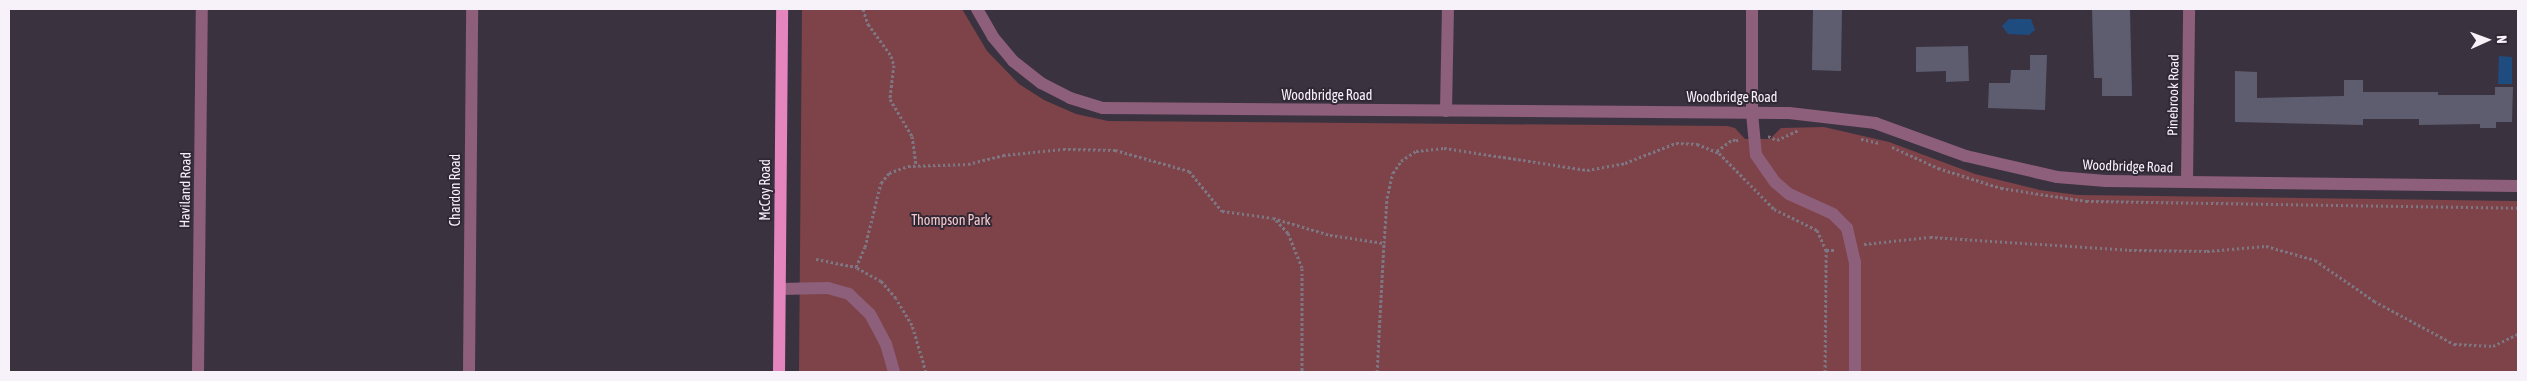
<!DOCTYPE html>
<style>
body{margin:0}
#map{position:relative;width:2527px;height:381px;overflow:hidden;background:#3b3240;font-family:"Asap Condensed",sans-serif}
div>[style]{position:absolute}
[style*='--x']{left:calc(var(--x)*1px);top:calc(var(--y)*1px);width:calc(var(--w)*1px);rotate:calc(var(--a)*1deg)}
.green>*{inset:0;background:#7d4348}
.water>*{inset:0;background:#1f4c7f}
.building>*{inset:0;background:#5d5d6f}
.path>*{height:3px;margin-top:-1.5px;transform-origin:0;background:repeating-linear-gradient(90deg,#7e7682 0 2.5px,transparent 0 5px)}
.minor>*{height:12px;margin:-6px;padding:0 6px;transform-origin:6px;border-radius:6px;background:#8e5f7a}
.major>*{height:12px;margin:-6px;padding:0 6px;transform-origin:6px;border-radius:6px;background:#e485bd}
span{translate:-50% -50%;white-space:nowrap;text-align:center;line-height:1.15;-webkit-text-stroke:4px #312836;paint-order:stroke}
.street-label{font-size:14px;color:#f7f1fa}
.park-label{font-size:14px;color:#f4c7c9}
.frame{position:absolute;inset:0;border:10px solid #f7f1fa;pointer-events:none}
.north{position:absolute;left:2462px;top:15px;width:50px;height:50px;-webkit-text-stroke:4px #312836;paint-order:stroke;rotate:88deg;font-size:14px;font-weight:700;line-height:20px;text-align:center;color:#f7f1fa}
.north::after{content:'';display:block;margin:auto;width:18px;height:22px;background:#f7f1fa;clip-path:polygon(50% 0,100% 100%,50% 72%,0 100%)}
</style>
<div id="map">
<div class="green">
<i style="clip-path:polygon(802px 9px,962px 9px,987px 51px,1019px 84px,1044px 100px,1076px 114px,1108px 121px,1727px 126px,1735px 128px,1745px 139px,1770px 139px,1781px 128px,1824px 127px,1889px 142px,1975px 174px,2040px 190px,2078px 195px,2518px 201px,2518px 372px,799px 372px)"></i>
</div>
<div class="water">
<i style="clip-path:polygon(2009px 19px,2031px 19px,2035px 30px,2029px 35px,2008px 34px,2002px 26px)"></i>
<i style="clip-path:polygon(2499px 56px,2512px 57px,2512px 84px,2498px 84px)"></i>
</div>
<div class="building">
<i style="clip-path:polygon(1813px 9px,1842px 9px,1841px 71px,1812px 70px)"></i>
<i style="clip-path:polygon(2092px 9px,2130px 9px,2132px 96px,2102px 96px,2102px 78px,2094px 78px)"></i>
<i style="clip-path:polygon(1968px 46px,1969px 81px,1946px 82px,1946px 71px,1916px 72px,1916px 47px)"></i>
<i style="clip-path:polygon(2030px 55px,2047px 55px,2045px 110px,1988px 108px,1989px 83px,2010px 83px,2011px 70px,2030px 70px)"></i>
<i style="clip-path:polygon(2235px 71px,2257px 72px,2257px 98px,2344px 96px,2344px 80px,2363px 80px,2363px 92px,2438px 92px,2438px 95px,2495px 95px,2495px 87px,2513px 87px,2512px 122px,2496px 122px,2496px 128px,2480px 128px,2480px 124px,2419px 125px,2419px 119px,2363px 119px,2363px 125px,2235px 122px)"></i>
</div>
<div class="path">
<i style="--x:863;--y:9;--w:16;--a:72"></i>
<i style="--x:868;--y:24;--w:39;--a:54"></i>
<i style="--x:891;--y:56;--w:9;--a:72"></i>
<i style="--x:894;--y:65;--w:34;--a:97"></i>
<i style="--x:890;--y:99;--w:43;--a:59.3"></i>
<i style="--x:912;--y:136;--w:29;--a:82"></i>
<i style="--x:1768;--y:136;--w:10;--a:24"></i>
<i style="--x:1777;--y:140;--w:23;--a:-25"></i>
<i style="--x:1861;--y:139;--w:19;--a:12"></i>
<i style="--x:1892;--y:147;--w:51;--a:24.5"></i>
<i style="--x:1938;--y:168;--w:66;--a:17.6"></i>
<i style="--x:2001;--y:188;--w:86;--a:8.7"></i>
<i style="--x:2086;--y:201;--w:432;--a:0.9"></i>
<i style="--x:1717;--y:151;--w:20;--a:-37"></i>
<i style="--x:1733;--y:139;--w:4;--a:34"></i>
<i style="--x:1736;--y:141;--w:5;--a:-37"></i>
<i style="--x:1276;--y:220;--w:18;--a:47"></i>
<i style="--x:1288;--y:233;--w:38;--a:68"></i>
<i style="--x:1302;--y:268;--w:104;--a:90"></i>
<i style="--x:1864;--y:244;--w:66;--a:-6.1"></i>
<i style="--x:1930;--y:237;--w:199;--a:3.7"></i>
<i style="--x:2129;--y:250;--w:78;--a:0.7"></i>
<i style="--x:2207;--y:251;--w:59;--a:-4.8"></i>
<i style="--x:2266;--y:246;--w:51;--a:15.9"></i>
<i style="--x:2315;--y:260;--w:72;--a:34.8"></i>
<i style="--x:2374;--y:301;--w:91;--a:28.3"></i>
<i style="--x:2454;--y:344;--w:39;--a:3"></i>
<i style="--x:2493;--y:346;--w:28;--a:-26"></i>
<i style="--x:816;--y:259;--w:41;--a:11.3"></i>
<i style="--x:926;--y:372;--w:49;--a:-106.6"></i>
<i style="--x:912;--y:325;--w:31;--a:-121"></i>
<i style="--x:896;--y:298;--w:23;--a:-131"></i>
<i style="--x:881;--y:281;--w:29;--a:-151"></i>
<i style="--x:856;--y:267;--w:22;--a:-66"></i>
<i style="--x:865;--y:247;--w:66;--a:-76"></i>
<i style="--x:881;--y:183;--w:13;--a:-51"></i>
<i style="--x:889;--y:173;--w:20;--a:-20"></i>
<i style="--x:908;--y:166;--w:60;--a:-1.9"></i>
<i style="--x:968;--y:164;--w:36;--a:-14"></i>
<i style="--x:1003;--y:155;--w:60;--a:-5.7"></i>
<i style="--x:1063;--y:149;--w:52;--a:1.1"></i>
<i style="--x:1115;--y:150;--w:77;--a:15.8"></i>
<i style="--x:1189;--y:171;--w:52;--a:50.5"></i>
<i style="--x:1222;--y:211;--w:51;--a:7.8"></i>
<i style="--x:1273;--y:218;--w:59;--a:16.6"></i>
<i style="--x:1330;--y:235;--w:55;--a:8.4"></i>
<i style="--x:1384;--y:243;--w:45;--a:-86.2"></i>
<i style="--x:1387;--y:198;--w:26;--a:-77"></i>
<i style="--x:1393;--y:173;--w:14;--a:-56"></i>
<i style="--x:1401;--y:161;--w:18;--a:-34"></i>
<i style="--x:1416;--y:151;--w:28;--a:-6"></i>
<i style="--x:1444;--y:148;--w:145;--a:8.7"></i>
<i style="--x:1587;--y:170;--w:39;--a:-10"></i>
<i style="--x:1625;--y:163;--w:55;--a:-21.4"></i>
<i style="--x:1676;--y:143;--w:21;--a:3"></i>
<i style="--x:1697;--y:144;--w:24;--a:22"></i>
<i style="--x:1719;--y:153;--w:78;--a:45.5"></i>
<i style="--x:1774;--y:209;--w:48;--a:26"></i>
<i style="--x:1817;--y:230;--w:22;--a:66"></i>
<i style="--x:1826;--y:250;--w:10;--a:0"></i>
<i style="--x:1377;--y:372;--w:129;--a:-86.9"></i>
<i style="--x:1825;--y:372;--w:122;--a:-89.5"></i>
</div>
<div class="minor">
<i style="--x:977;--y:9;--w:32;--a:60"></i>
<i style="--x:993;--y:37;--w:31;--a:50"></i>
<i style="--x:1013;--y:61;--w:36;--a:38"></i>
<i style="--x:1041;--y:83;--w:33;--a:27"></i>
<i style="--x:1070;--y:98;--w:34;--a:17"></i>
<i style="--x:1103;--y:108;--w:686;--a:0.42"></i>
<i style="--x:1789;--y:113;--w:87;--a:6.6"></i>
<i style="--x:1875;--y:123;--w:97;--a:19.9"></i>
<i style="--x:1966;--y:156;--w:93;--a:13"></i>
<i style="--x:2057;--y:177;--w:49;--a:4.7"></i>
<i style="--x:2106;--y:181;--w:412;--a:0.7"></i>
<i style="--x:1752;--y:9;--w:104;--a:90"></i>
<i style="--x:1752;--y:113;--w:42;--a:84.6"></i>
<i style="--x:1756;--y:155;--w:33;--a:55"></i>
<i style="--x:1775;--y:182;--w:18;--a:41"></i>
<i style="--x:1789;--y:194;--w:48;--a:24.4"></i>
<i style="--x:1833;--y:214;--w:20;--a:45"></i>
<i style="--x:1847;--y:228;--w:35;--a:77"></i>
<i style="--x:1855;--y:262;--w:110;--a:90"></i>
<i style="--x:1446;--y:111;--w:102;--a:-88.9"></i>
<i style="--x:2187;--y:182;--w:173;--a:-89.3"></i>
<i style="--x:780;--y:289;--w:48;--a:-1.2"></i>
<i style="--x:828;--y:288;--w:22;--a:16"></i>
<i style="--x:849;--y:294;--w:29;--a:44"></i>
<i style="--x:870;--y:314;--w:34;--a:62"></i>
<i style="--x:886;--y:344;--w:29;--a:74"></i>
<i style="--x:198;--y:372;--w:363;--a:-89.4"></i>
<i style="--x:469;--y:372;--w:363;--a:-89.5"></i>
</div>
<div class="major">
<i style="--x:779;--y:372;--w:363;--a:-89.5"></i>
</div>
<div class="street-label">
<span style="left:1327px;top:95px">Woodbridge Road</span>
<span style="left:2173px;top:95px;rotate:-89deg">Pinebrook Road</span>
<span style="left:1732px;top:97px">Woodbridge Road</span>
<span style="left:2128px;top:166px;rotate:2deg">Woodbridge Road</span>
<span style="left:185px;top:190px;rotate:-89deg">Haviland Road</span>
<span style="left:455px;top:190px;rotate:-90deg">Chardon Road</span>
<span style="left:765px;top:190px;rotate:-90deg">McCoy Road</span>
</div>
<div class="park-label">
<span style="left:951px;top:220px">Thompson Park</span>
</div>
<div class="frame"></div>
<div class="north">N</div>
</div>
